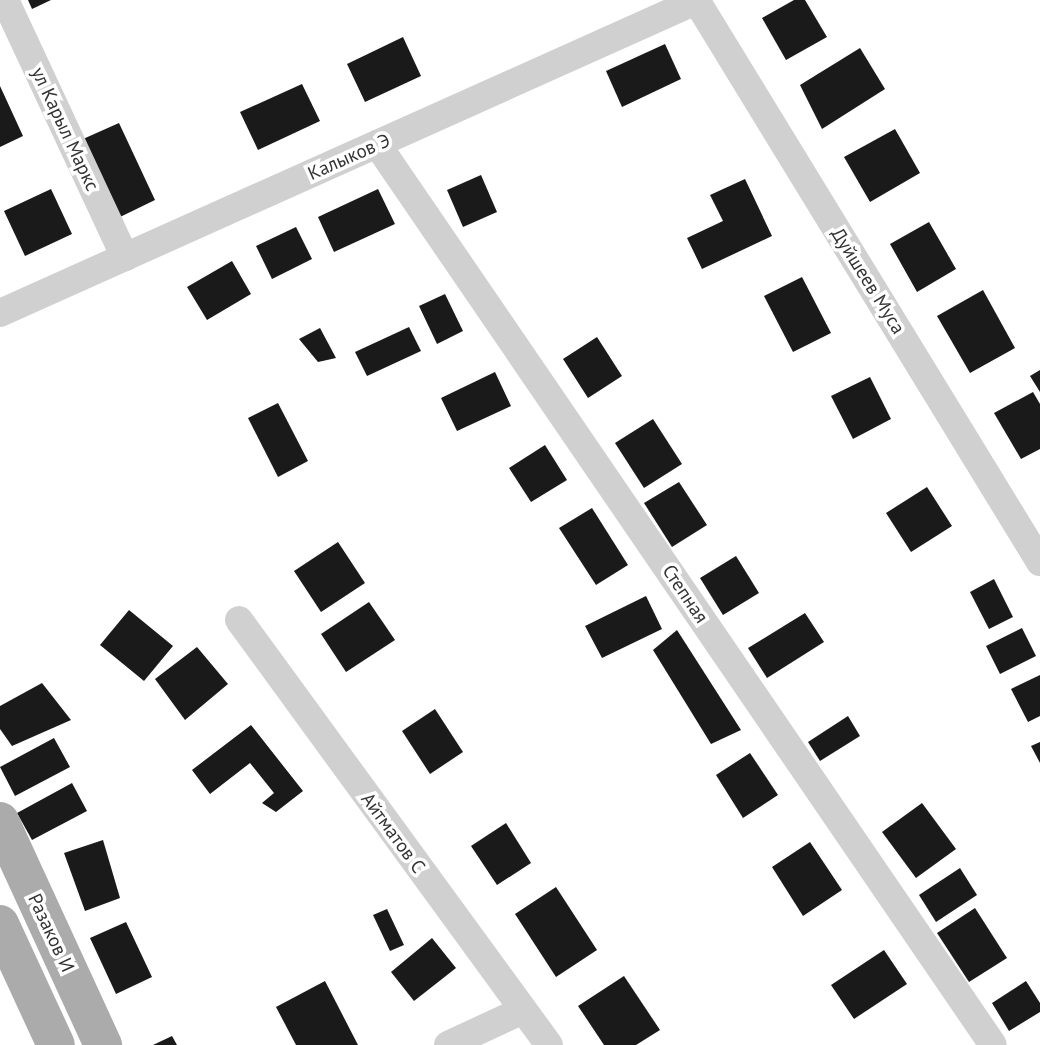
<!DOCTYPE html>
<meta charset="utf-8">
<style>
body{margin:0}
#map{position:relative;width:1040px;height:1045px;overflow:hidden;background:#fff;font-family:"PT Sans",sans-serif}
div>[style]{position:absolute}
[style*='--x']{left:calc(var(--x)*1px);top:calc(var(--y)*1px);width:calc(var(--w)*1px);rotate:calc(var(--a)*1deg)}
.building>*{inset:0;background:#1a1a1a}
.street>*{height:28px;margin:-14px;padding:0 14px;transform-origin:14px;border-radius:14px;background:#d0d0d0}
.primary>*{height:38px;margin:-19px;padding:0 19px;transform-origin:19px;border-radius:19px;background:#ababab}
span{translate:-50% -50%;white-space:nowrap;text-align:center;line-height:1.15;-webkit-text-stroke:7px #fff;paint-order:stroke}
.street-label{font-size:19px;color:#333}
</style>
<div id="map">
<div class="building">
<i style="clip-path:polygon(28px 0,51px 0,32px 9px)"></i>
<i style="clip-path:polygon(794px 0,805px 0,827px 37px,786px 60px,762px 18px)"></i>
<i style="clip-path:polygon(403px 37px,421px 76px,365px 102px,347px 64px)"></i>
<i style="clip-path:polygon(665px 44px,681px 79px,622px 107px,606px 71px)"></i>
<i style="clip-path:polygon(860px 48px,885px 89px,822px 129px,800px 85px)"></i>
<i style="clip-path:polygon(302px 84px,320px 121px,258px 150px,240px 112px)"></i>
<i style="clip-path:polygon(0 86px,23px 136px,0 147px)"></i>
<i style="clip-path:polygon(119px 123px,155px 200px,120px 217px,83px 139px)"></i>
<i style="clip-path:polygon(895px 129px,920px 173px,870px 202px,844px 157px)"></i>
<i style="clip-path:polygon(481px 175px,497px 212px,463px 227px,447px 190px)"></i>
<i style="clip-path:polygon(745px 179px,772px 236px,702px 269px,687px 238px,723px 221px,710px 195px)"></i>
<i style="clip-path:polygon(51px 189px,72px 234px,25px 256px,4px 211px)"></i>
<i style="clip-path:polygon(378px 189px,395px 224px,334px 252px,318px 217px)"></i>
<i style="clip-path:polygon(929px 222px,956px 269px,917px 292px,890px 244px)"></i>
<i style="clip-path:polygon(296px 227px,312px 259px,272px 279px,256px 246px)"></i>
<i style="clip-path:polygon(232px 261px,251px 294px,207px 320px,187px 287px)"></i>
<i style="clip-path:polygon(802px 277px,831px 333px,793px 352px,764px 296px)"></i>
<i style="clip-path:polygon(983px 290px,1015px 348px,970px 373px,937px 316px)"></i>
<i style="clip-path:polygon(445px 294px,463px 331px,437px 344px,419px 306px)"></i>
<i style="clip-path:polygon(409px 327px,421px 351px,367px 376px,355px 352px)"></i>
<i style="clip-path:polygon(320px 328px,336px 358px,318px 362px,299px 339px)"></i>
<i style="clip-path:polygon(597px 337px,622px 376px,588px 398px,563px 359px)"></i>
<i style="clip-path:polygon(1040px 370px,1040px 392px,1030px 376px)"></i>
<i style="clip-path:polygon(495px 372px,511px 406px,457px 431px,441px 398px)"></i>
<i style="clip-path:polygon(870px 377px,891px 419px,853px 439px,831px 396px)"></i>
<i style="clip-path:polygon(1033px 392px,1040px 404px,1040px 449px,1021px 459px,994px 413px)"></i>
<i style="clip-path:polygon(278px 403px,308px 461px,278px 477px,248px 418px)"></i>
<i style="clip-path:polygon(653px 419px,682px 464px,644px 488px,615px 443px)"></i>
<i style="clip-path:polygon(545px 445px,567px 480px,531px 502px,509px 468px)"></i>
<i style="clip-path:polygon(679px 482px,707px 525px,672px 547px,644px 503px)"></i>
<i style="clip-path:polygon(927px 487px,952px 526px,911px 552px,886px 513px)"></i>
<i style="clip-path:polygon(592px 508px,628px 565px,596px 585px,559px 528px)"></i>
<i style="clip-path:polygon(338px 542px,365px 583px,321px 612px,294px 571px)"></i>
<i style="clip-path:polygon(736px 556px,759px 593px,723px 615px,700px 578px)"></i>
<i style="clip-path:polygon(994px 579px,1013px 617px,989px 629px,970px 592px)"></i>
<i style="clip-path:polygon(646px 596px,662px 629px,602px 658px,585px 626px)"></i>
<i style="clip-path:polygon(369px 602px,395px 640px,346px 672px,321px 634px)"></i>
<i style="clip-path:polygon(129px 610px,173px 646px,144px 681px,100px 645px)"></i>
<i style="clip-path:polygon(805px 613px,824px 642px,767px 678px,748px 648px)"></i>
<i style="clip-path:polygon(1022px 628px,1036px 656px,1000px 674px,986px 646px)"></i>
<i style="clip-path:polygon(677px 630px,741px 730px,711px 744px,653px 650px)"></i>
<i style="clip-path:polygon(197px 647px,228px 684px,185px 720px,155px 679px)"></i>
<i style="clip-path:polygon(1040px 675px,1040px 716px,1028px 722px,1011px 689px)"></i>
<i style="clip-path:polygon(42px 683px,71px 720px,12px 746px,0 729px,0 706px)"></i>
<i style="clip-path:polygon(435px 709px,463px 752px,430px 774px,402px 731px)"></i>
<i style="clip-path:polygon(848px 716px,860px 736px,820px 761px,808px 742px)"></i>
<i style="clip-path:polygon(251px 725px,303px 791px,276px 812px,262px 803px,274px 793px,250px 763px,210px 794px,192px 770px)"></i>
<i style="clip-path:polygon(54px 738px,70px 767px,15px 796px,0 767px)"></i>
<i style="clip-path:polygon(1040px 742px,1040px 763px,1031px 746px)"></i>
<i style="clip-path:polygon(750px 753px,778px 795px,743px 818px,716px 775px)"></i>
<i style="clip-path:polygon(72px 783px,87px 811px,32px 840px,17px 813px)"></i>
<i style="clip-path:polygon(922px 803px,956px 849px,916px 878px,882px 832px)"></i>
<i style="clip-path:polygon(506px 823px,531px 863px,497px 885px,471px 846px)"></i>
<i style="clip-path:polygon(103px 840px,120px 898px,85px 911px,64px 853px)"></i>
<i style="clip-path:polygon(810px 842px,842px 890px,803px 916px,772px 867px)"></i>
<i style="clip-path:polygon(960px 868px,977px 895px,936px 922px,919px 895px)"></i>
<i style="clip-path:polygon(556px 887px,597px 950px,556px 977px,515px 914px)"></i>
<i style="clip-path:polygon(975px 908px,1007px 958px,969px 982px,937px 933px)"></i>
<i style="clip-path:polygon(387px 909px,404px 945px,390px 951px,373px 915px)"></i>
<i style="clip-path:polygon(126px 922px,152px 977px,116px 994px,90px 938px)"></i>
<i style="clip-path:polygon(432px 938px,456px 968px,414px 1001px,391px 972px)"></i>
<i style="clip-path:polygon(884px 950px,907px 984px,854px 1019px,831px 985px)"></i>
<i style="clip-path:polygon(624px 976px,660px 1030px,636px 1045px,604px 1045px,578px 1006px)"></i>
<i style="clip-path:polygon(325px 981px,358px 1045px,296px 1045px,276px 1007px)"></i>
<i style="clip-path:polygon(1026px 981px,1040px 1003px,1040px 1012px,1009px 1031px,992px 1003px)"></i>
<i style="clip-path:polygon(172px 1036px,177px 1045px,153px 1045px)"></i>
</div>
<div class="street">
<i style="--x:5;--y:0;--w:284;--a:65"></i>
<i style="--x:696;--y:0;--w:659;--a:58.53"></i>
<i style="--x:377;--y:144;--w:1091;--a:55.64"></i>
<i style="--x:0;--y:313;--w:765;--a:-24.15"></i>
<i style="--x:239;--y:620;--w:526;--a:53.89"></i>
<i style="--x:448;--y:1045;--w:81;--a:-25"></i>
</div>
<div class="primary">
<i style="--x:0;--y:821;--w:247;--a:65.3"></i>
<i style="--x:0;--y:924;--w:133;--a:65.2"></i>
</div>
<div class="street-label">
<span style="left:65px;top:129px;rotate:65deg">ул Карыл Маркс</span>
<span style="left:349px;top:157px;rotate:-24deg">Калыков Э</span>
<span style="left:868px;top:281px;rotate:58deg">Дуйшеев Муса</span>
<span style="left:685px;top:594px;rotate:56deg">Степная</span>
<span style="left:393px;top:833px;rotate:54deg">Айтматов С</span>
<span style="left:51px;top:933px;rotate:65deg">Разаков И</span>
</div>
</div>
